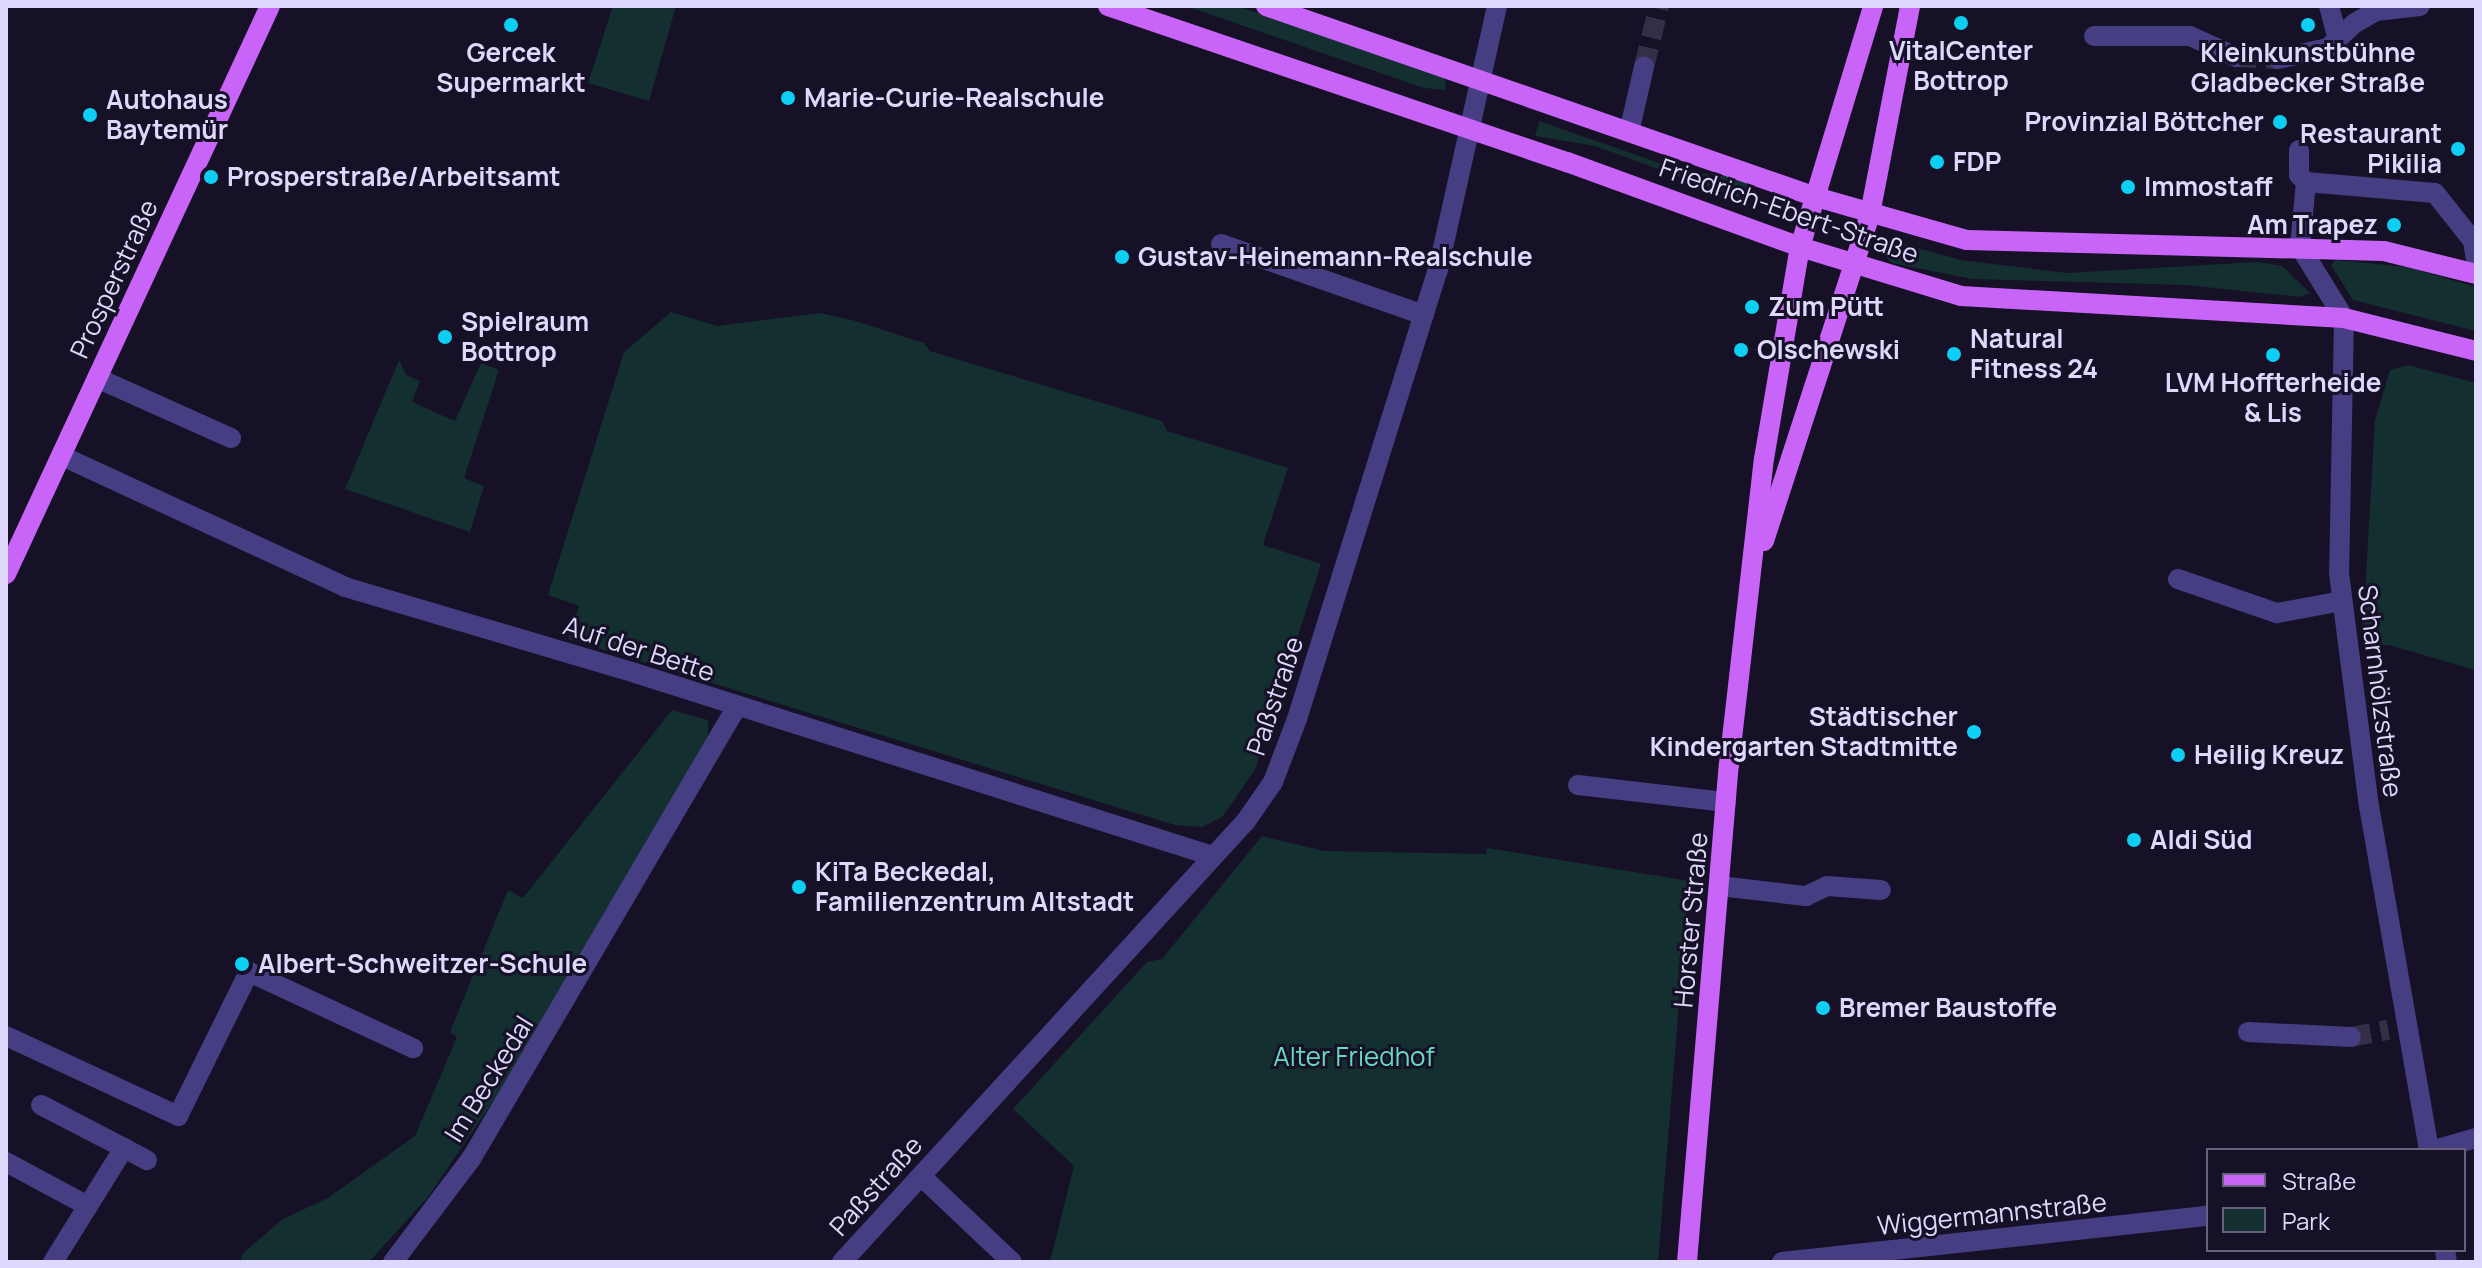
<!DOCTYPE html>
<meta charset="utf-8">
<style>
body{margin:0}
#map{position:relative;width:2482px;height:1268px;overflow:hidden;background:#161126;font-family:Manrope,sans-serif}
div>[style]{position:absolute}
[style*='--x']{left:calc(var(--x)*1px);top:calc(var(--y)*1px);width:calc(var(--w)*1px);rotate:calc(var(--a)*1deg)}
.green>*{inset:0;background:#142f30}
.minor-tunnel>*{height:20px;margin-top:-10px;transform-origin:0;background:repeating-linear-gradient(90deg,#342f46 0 20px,transparent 0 30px)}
.minor>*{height:20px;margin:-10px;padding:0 10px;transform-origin:10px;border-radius:10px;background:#453e83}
.major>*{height:20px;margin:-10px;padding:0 10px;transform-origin:10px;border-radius:10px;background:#c964f8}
.dots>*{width:22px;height:22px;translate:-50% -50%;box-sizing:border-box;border:4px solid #161126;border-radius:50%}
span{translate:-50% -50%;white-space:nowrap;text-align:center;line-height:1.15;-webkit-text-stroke:6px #161126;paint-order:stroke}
.poi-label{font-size:26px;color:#ded8fd;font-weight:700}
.left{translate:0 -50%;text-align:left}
.right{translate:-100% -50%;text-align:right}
.street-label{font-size:26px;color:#ded8fd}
.park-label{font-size:26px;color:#66dac4}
.frame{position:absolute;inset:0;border:8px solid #ded8fd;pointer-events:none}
.legend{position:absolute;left:2206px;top:1148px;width:260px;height:104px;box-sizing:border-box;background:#161126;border:2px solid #66617c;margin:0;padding:10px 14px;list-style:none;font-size:24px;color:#ded8fd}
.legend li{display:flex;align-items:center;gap:16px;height:40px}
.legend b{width:40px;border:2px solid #66617c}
</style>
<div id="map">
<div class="green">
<i style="clip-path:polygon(613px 6px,676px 6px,649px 101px,588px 83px)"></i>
<i style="clip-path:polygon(1186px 6px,1237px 6px,1445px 78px,1446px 90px,1424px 88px)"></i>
<i style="clip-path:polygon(1539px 121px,1685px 172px,1730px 176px,1753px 185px,1747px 201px,1595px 146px,1535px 136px)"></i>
<i style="clip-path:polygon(1881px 238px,1961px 260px,2067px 273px,2258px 262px,2282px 266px,2310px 293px,2300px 297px,2186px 285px,1972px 279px,1892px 263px,1873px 245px)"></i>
<i style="clip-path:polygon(2336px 260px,2407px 267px,2476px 287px,2476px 331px,2353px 300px,2331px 265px)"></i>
<i style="clip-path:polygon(671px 312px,717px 326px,820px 313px,852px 320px,924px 343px,930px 351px,1162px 421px,1167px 431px,1288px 468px,1263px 545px,1321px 564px,1255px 770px,1222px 817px,1202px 827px,1175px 825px,568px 639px,579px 606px,548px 595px,624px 352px)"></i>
<i style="clip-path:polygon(399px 360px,406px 375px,420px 381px,412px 402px,455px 421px,481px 363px,499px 370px,464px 478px,484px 486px,470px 532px,345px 489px)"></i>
<i style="clip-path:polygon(2408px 365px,2476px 383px,2475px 670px,2389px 645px,2362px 646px,2375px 420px,2390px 370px)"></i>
<i style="clip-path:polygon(672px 710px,708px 720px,708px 737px,498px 1094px,428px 1197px,369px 1262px,241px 1262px,242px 1254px,283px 1219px,328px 1198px,415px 1136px,457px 1037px,450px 1032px,508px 890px,523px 898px)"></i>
<i style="clip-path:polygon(1262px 836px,1324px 851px,1486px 854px,1487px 848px,1689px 881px,1658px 1262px,1050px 1262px,1074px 1166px,1013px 1109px,1147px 962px,1162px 959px)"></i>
</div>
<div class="minor-tunnel">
<i style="--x:2236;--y:57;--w:42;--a:2.7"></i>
<i style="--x:1644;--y:67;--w:63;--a:-76.2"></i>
<i style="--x:2351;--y:1037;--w:38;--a:-11"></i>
</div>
<div class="minor">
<i style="--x:2329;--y:6;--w:35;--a:75"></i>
<i style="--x:2094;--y:36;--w:96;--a:0"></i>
<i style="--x:2190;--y:36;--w:51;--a:24.5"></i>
<i style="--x:2278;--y:59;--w:51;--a:-12.4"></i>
<i style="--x:2328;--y:48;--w:37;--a:-43"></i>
<i style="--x:2355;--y:23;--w:24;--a:-30"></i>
<i style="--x:2376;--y:11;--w:44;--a:-6.5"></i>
<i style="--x:1630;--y:128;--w:63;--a:-77.1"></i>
<i style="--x:2299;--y:150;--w:25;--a:90"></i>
<i style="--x:2299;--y:175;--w:10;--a:45"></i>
<i style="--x:2306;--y:182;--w:65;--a:95.3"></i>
<i style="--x:2300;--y:247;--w:84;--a:58.2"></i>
<i style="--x:2344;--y:318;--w:255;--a:91.1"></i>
<i style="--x:2339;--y:573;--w:235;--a:82.7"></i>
<i style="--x:2369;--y:806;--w:349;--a:80.1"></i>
<i style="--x:2306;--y:182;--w:129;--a:4.9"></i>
<i style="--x:2435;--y:193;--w:61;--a:51.6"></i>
<i style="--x:2473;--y:241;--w:19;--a:81"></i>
<i style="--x:1221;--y:244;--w:215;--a:19.3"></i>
<i style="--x:97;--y:378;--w:147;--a:24.1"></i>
<i style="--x:62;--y:456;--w:312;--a:24.8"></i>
<i style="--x:345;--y:587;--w:302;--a:16.5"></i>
<i style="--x:635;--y:673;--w:606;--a:17.57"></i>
<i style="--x:2178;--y:579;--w:105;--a:19"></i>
<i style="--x:2277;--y:613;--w:66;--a:-10.5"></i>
<i style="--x:1578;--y:785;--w:149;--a:6.6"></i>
<i style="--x:1719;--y:886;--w:88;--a:6.6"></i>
<i style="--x:1806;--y:896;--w:23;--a:-25"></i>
<i style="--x:1827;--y:886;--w:54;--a:4.2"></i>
<i style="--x:2248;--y:1032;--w:103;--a:2.8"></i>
<i style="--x:6;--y:1036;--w:190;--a:24.9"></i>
<i style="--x:178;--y:1116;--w:161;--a:-63.8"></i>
<i style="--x:249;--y:972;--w:181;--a:24.9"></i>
<i style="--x:41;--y:1105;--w:93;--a:27.4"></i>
<i style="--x:124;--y:1148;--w:134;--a:121.9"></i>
<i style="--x:124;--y:1148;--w:26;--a:28"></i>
<i style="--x:2434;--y:1150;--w:44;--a:-15.9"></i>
<i style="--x:6;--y:1162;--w:93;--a:28.2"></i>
<i style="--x:921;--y:1176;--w:125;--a:43.4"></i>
<i style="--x:2445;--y:1250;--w:12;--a:81"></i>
<i style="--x:393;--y:1262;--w:129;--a:-52.9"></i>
<i style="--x:471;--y:1159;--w:523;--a:-59.56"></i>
<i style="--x:842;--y:1262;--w:598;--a:-47.51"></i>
<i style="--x:1246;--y:821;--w:47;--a:-55.3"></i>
<i style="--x:1273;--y:782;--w:67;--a:-69.1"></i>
<i style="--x:1297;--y:719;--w:471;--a:-72.6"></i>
<i style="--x:1438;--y:270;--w:271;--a:-77.4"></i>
<i style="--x:1782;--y:1262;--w:428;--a:-6.2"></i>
</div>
<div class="major">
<i style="--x:1108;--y:6;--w:485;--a:18.8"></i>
<i style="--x:1567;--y:162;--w:248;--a:20"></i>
<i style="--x:1800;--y:247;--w:168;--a:16.9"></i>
<i style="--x:1961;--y:296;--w:384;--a:3.3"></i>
<i style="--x:2344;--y:318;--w:136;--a:14"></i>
<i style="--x:1266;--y:6;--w:582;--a:19.15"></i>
<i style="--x:1816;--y:197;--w:157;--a:15.9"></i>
<i style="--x:1967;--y:240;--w:417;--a:1.5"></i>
<i style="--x:2384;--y:251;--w:95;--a:14"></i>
<i style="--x:1764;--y:541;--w:344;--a:-72"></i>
<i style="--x:1870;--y:214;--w:212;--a:-79.1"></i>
<i style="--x:6;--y:574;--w:626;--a:-65.07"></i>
<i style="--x:1687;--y:1262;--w:499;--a:-85.2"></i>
<i style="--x:1729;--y:765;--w:308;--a:-83.5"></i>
<i style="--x:1764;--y:459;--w:215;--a:-80.4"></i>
<i style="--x:1800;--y:247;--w:252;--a:-73.1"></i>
</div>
<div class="dots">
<i style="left:1961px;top:23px;background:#0dcff3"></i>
<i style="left:511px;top:25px;background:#0dcff3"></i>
<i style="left:2308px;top:25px;background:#0dcff3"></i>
<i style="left:788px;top:98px;background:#0dcff3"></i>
<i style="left:90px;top:115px;background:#0dcff3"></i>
<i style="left:2280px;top:122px;background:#0dcff3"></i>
<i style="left:2458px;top:149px;background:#0dcff3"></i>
<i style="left:1937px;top:162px;background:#0dcff3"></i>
<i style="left:211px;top:177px;background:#0dcff3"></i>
<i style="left:2128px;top:187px;background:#0dcff3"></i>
<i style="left:2394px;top:225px;background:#0dcff3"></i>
<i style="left:1122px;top:257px;background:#0dcff3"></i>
<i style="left:1752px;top:307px;background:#0dcff3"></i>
<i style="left:445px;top:337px;background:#0dcff3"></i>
<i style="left:1741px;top:350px;background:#0dcff3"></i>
<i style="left:1954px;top:354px;background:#0dcff3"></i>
<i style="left:2273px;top:355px;background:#0dcff3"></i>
<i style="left:1974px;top:732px;background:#0dcff3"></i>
<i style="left:2178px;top:755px;background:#0dcff3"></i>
<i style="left:2134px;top:840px;background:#0dcff3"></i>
<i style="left:799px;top:887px;background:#0dcff3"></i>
<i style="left:242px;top:964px;background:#0dcff3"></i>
<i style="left:1823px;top:1008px;background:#0dcff3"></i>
</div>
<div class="poi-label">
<span style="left:1961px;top:66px">VitalCenter<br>Bottrop</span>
<span style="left:511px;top:68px">Gercek<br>Supermarkt</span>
<span style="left:2308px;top:68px">Kleinkunstbühne<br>Gladbecker Straße</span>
<span class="left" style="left:804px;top:98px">Marie-Curie-Realschule</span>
<span class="left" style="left:106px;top:115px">Autohaus<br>Baytemür</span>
<span class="right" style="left:2264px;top:122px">Provinzial Böttcher</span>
<span class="right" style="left:2442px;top:149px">Restaurant<br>Pikilia</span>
<span class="left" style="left:1953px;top:162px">FDP</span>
<span class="left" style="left:227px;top:177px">Prosperstraße/Arbeitsamt</span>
<span class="left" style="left:2144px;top:187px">Immostaff</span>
<span class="right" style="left:2378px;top:225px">Am Trapez</span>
<span class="left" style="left:1138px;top:257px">Gustav-Heinemann-Realschule</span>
<span class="left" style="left:1768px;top:307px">Zum Pütt</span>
<span class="left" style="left:461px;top:337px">Spielraum<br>Bottrop</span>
<span class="left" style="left:1970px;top:354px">Natural<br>Fitness 24</span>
<span class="left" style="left:1757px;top:350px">Olschewski</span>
<span style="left:2273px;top:398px">LVM Hoffterheide<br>&amp; Lis</span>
<span class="right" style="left:1958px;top:732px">Städtischer<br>Kindergarten Stadtmitte</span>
<span class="left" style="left:2194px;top:755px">Heilig Kreuz</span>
<span class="left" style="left:2150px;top:840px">Aldi Süd</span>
<span class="left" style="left:815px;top:887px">KiTa Beckedal,<br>Familienzentrum Altstadt</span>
<span class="left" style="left:258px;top:964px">Albert-Schweitzer-Schule</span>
<span class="left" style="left:1839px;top:1008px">Bremer Baustoffe</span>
</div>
<div class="street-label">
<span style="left:1789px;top:211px;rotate:19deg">Friedrich-Ebert-Straße</span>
<span style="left:114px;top:279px;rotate:-65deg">Prosperstraße</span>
<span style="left:639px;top:649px;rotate:18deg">Auf der Bette</span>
<span style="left:2380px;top:691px;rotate:83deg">Scharnhölzstraße</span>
<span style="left:1275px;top:696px;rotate:-71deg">Paßstraße</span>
<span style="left:1691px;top:920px;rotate:-85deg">Horster Straße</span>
<span style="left:489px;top:1079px;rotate:-58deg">Im Beckedal</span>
<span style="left:876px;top:1186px;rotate:-48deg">Paßstraße</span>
<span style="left:1992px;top:1214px;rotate:-6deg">Wiggermannstraße</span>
</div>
<div class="park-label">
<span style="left:1354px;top:1057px">Alter Friedhof</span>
</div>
<div class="frame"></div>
<ul class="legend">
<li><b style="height:10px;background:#c964f8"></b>Straße</li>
<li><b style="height:22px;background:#142f30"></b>Park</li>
</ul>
</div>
